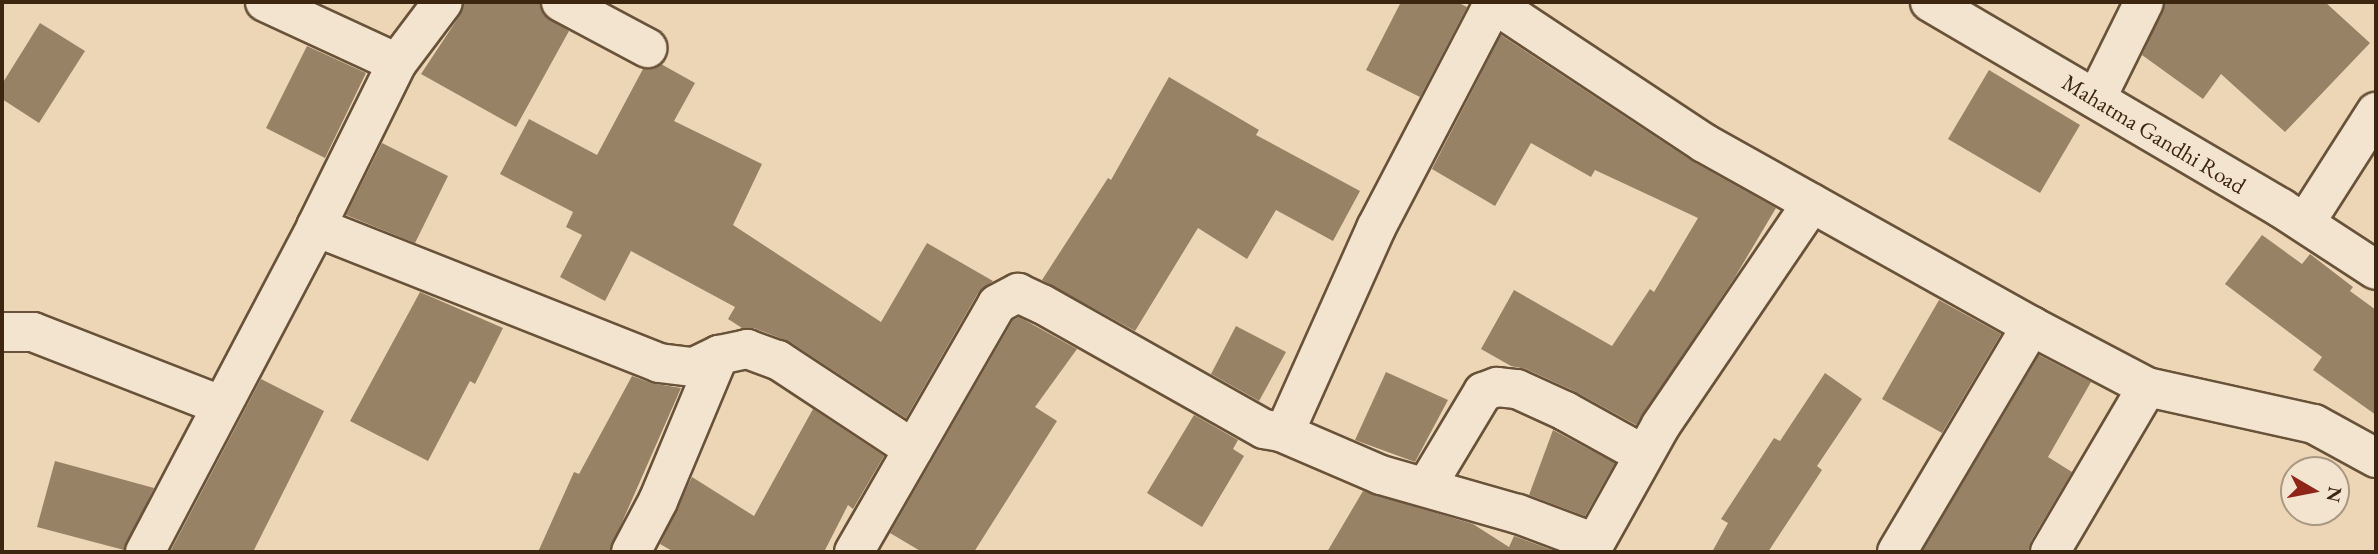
<!DOCTYPE html>
<style>
body{margin:0}
#map{position:relative;width:2378px;height:554px;overflow:hidden;background:#edd6b5;font-family:"EB Garamond",serif}
div>[style]{position:absolute}
[style*='--x']{left:calc(var(--x)*1px);top:calc(var(--y)*1px);width:calc(var(--w)*1px);rotate:calc(var(--a)*1deg)}
.building>*{inset:0;background:#988266}
.roads{filter:drop-shadow(2px 0 #685239) drop-shadow(-2px 0 #685239) drop-shadow(0 2px #685239) drop-shadow(0 -2px #685239)}
.street>*{height:38px;margin:-19px;padding:0 19px;transform-origin:19px;border-radius:19px;background:#f3e4cf}
.secondary>*{height:38px;margin:-19px;padding:0 19px;transform-origin:19px;border-radius:19px;background:#f3e4cf}
span{translate:-50% -50%;white-space:nowrap;text-align:center;line-height:1.15;-webkit-text-stroke:5px #f3e4cf;paint-order:stroke}
.street-label{font-size:23px;color:#3c2610}
.frame{position:absolute;inset:0;border:4px solid #3c2610;pointer-events:none}
.north{position:absolute;left:2280px;top:456px;width:70px;height:70px;box-sizing:border-box;background:#f3e4cf;border:2px solid #aa9883;border-radius:50%;rotate:100deg;font-size:19px;font-weight:700;line-height:28px;text-align:center;color:#3c2610}
.north::after{content:'';display:block;margin:auto;width:24px;height:32px;background:#8f2418;clip-path:polygon(50% 0,100% 100%,50% 72%,0 100%)}
</style>
<div id="map">
<div class="building">
<i style="clip-path:polygon(464px 2px,539px 2px,543px 14px,569px 31px,516px 127px,421px 74px,460px 15px)"></i>
<i style="clip-path:polygon(1401px 2px,1457px 2px,1467px 7px,1420px 97px,1366px 70px)"></i>
<i style="clip-path:polygon(2166px 2px,2325px 2px,2370px 43px,2285px 132px,2221px 74px,2203px 99px,2142px 55px)"></i>
<i style="clip-path:polygon(40px 23px,85px 51px,39px 123px,2px 99px,2px 84px)"></i>
<i style="clip-path:polygon(1501px 35px,1692px 161px,1776px 208px,1735px 277px,1636px 425px,1574px 391px,1526px 369px,1511px 366px,1481px 349px,1514px 290px,1612px 346px,1650px 289px,1654px 292px,1698px 218px,1595px 170px,1591px 177px,1531px 143px,1495px 206px,1432px 169px)"></i>
<i style="clip-path:polygon(307px 46px,366px 73px,325px 158px,266px 128px)"></i>
<i style="clip-path:polygon(661px 64px,695px 83px,674px 121px,762px 164px,733px 225px,881px 322px,927px 243px,993px 281px,978px 293px,906px 418px,790px 342px,754px 328px,742px 328px,728px 319px,735px 307px,631px 251px,605px 301px,560px 277px,582px 235px,566px 227px,573px 212px,500px 174px,529px 119px,597px 155px,643px 69px)"></i>
<i style="clip-path:polygon(1989px 70px,2080px 125px,2040px 193px,1948px 139px)"></i>
<i style="clip-path:polygon(1169px 77px,1259px 130px,1256px 135px,1360px 191px,1333px 241px,1276px 210px,1247px 259px,1198px 228px,1135px 331px,1042px 280px,1108px 178px,1111px 180px)"></i>
<i style="clip-path:polygon(382px 143px,448px 176px,415px 243px,346px 215px)"></i>
<i style="clip-path:polygon(2262px 235px,2302px 264px,2310px 254px,2353px 287px,2350px 291px,2376px 310px,2376px 415px,2313px 370px,2322px 357px,2225px 284px)"></i>
<i style="clip-path:polygon(420px 292px,503px 328px,475px 384px,470px 381px,428px 461px,350px 421px)"></i>
<i style="clip-path:polygon(1939px 300px,2001px 334px,1942px 433px,1882px 399px)"></i>
<i style="clip-path:polygon(1019px 317px,1077px 349px,1035px 407px,1057px 421px,974px 552px,922px 552px,890px 533px,1013px 320px)"></i>
<i style="clip-path:polygon(1236px 326px,1286px 352px,1259px 401px,1211px 374px)"></i>
<i style="clip-path:polygon(2039px 355px,2091px 382px,2048px 457px,2072px 472px,2031px 541px,2028px 552px,1922px 552px)"></i>
<i style="clip-path:polygon(1386px 372px,1448px 400px,1415px 462px,1355px 440px)"></i>
<i style="clip-path:polygon(1825px 373px,1862px 399px,1817px 466px,1822px 470px,1768px 552px,1712px 552px,1728px 523px,1721px 519px,1774px 438px,1780px 441px)"></i>
<i style="clip-path:polygon(632px 376px,651px 383px,681px 388px,609px 552px,538px 552px,574px 472px,579px 474px)"></i>
<i style="clip-path:polygon(261px 379px,324px 411px,253px 552px,170px 552px)"></i>
<i style="clip-path:polygon(813px 409px,884px 456px,853px 509px,848px 505px,824px 552px,674px 552px,660px 544px,692px 477px,754px 516px)"></i>
<i style="clip-path:polygon(1194px 415px,1238px 440px,1233px 449px,1244px 456px,1202px 527px,1147px 493px)"></i>
<i style="clip-path:polygon(1553px 430px,1615px 463px,1585px 516px,1529px 495px)"></i>
<i style="clip-path:polygon(55px 461px,154px 488px,124px 550px,37px 527px)"></i>
<i style="clip-path:polygon(1363px 491px,1473px 524px,1509px 547px,1514px 536px,1558px 552px,1327px 552px)"></i>
</div>
<div class="roads">
<div class="street">
<i style="--x:265;--y:2;--w:145;--a:24.8"></i>
<i style="--x:561;--y:2;--w:98;--a:28.1"></i>
<i style="--x:1491;--y:2;--w:255;--a:33.5"></i>
<i style="--x:1704;--y:143;--w:375;--a:29.2"></i>
<i style="--x:2031;--y:326;--w:131;--a:27.7"></i>
<i style="--x:2147;--y:387;--w:171;--a:12.5"></i>
<i style="--x:2314;--y:424;--w:71;--a:28.7"></i>
<i style="--x:2096;--y:99;--w:108;--a:-63.7"></i>
<i style="--x:2305;--y:223;--w:132;--a:-57.4"></i>
<i style="--x:316;--y:227;--w:369;--a:21.6"></i>
<i style="--x:659;--y:363;--w:35;--a:7"></i>
<i style="--x:694;--y:367;--w:28;--a:-26"></i>
<i style="--x:719;--y:355;--w:29;--a:-12"></i>
<i style="--x:747;--y:349;--w:33;--a:20"></i>
<i style="--x:778;--y:360;--w:162;--a:33.4"></i>
<i style="--x:2;--y:332;--w:31;--a:0"></i>
<i style="--x:33;--y:332;--w:201;--a:21.3"></i>
<i style="--x:1281;--y:432;--w:109;--a:23.3"></i>
<i style="--x:1381;--y:475;--w:142;--a:15.9"></i>
<i style="--x:1518;--y:514;--w:82;--a:20.6"></i>
<i style="--x:1426;--y:487;--w:111;--a:-59"></i>
<i style="--x:1483;--y:392;--w:15;--a:-20"></i>
<i style="--x:1497;--y:387;--w:20;--a:6"></i>
<i style="--x:1517;--y:389;--w:53;--a:24.6"></i>
<i style="--x:1565;--y:411;--w:89;--a:28.9"></i>
<i style="--x:145;--y:552;--w:367;--a:-62.2"></i>
<i style="--x:316;--y:227;--w:183;--a:-63.7"></i>
<i style="--x:397;--y:63;--w:76;--a:-53"></i>
<i style="--x:631;--y:552;--w:58;--a:-62.1"></i>
<i style="--x:658;--y:501;--w:158;--a:-67.3"></i>
<i style="--x:854;--y:552;--w:286;--a:-60"></i>
<i style="--x:997;--y:304;--w:24;--a:-28"></i>
<i style="--x:1018;--y:293;--w:26;--a:25"></i>
<i style="--x:1042;--y:304;--w:255;--a:29.4"></i>
<i style="--x:1264;--y:429;--w:17;--a:10"></i>
<i style="--x:1281;--y:432;--w:8;--a:-40"></i>
<i style="--x:1287;--y:427;--w:218;--a:-65.9"></i>
<i style="--x:1376;--y:228;--w:253;--a:-62.4"></i>
<i style="--x:1493;--y:4;--w:4;--a:-27"></i>
<i style="--x:1590;--y:552;--w:145;--a:-60.8"></i>
<i style="--x:1661;--y:425;--w:268;--a:-55.8"></i>
<i style="--x:1897;--y:552;--w:263;--a:-59.3"></i>
<i style="--x:2050;--y:552;--w:191;--a:-59.5"></i>
</div>
<div class="secondary">
<i style="--x:1930;--y:2;--w:407;--a:30.4"></i>
<i style="--x:2281;--y:208;--w:113;--a:33.1"></i>
</div>
</div>
<div class="street-label">
<span style="left:2154px;top:134px;rotate:31deg">Mahatma Gandhi Road</span>
</div>
<div class="frame"></div>
<div class="north">N</div>
</div>
